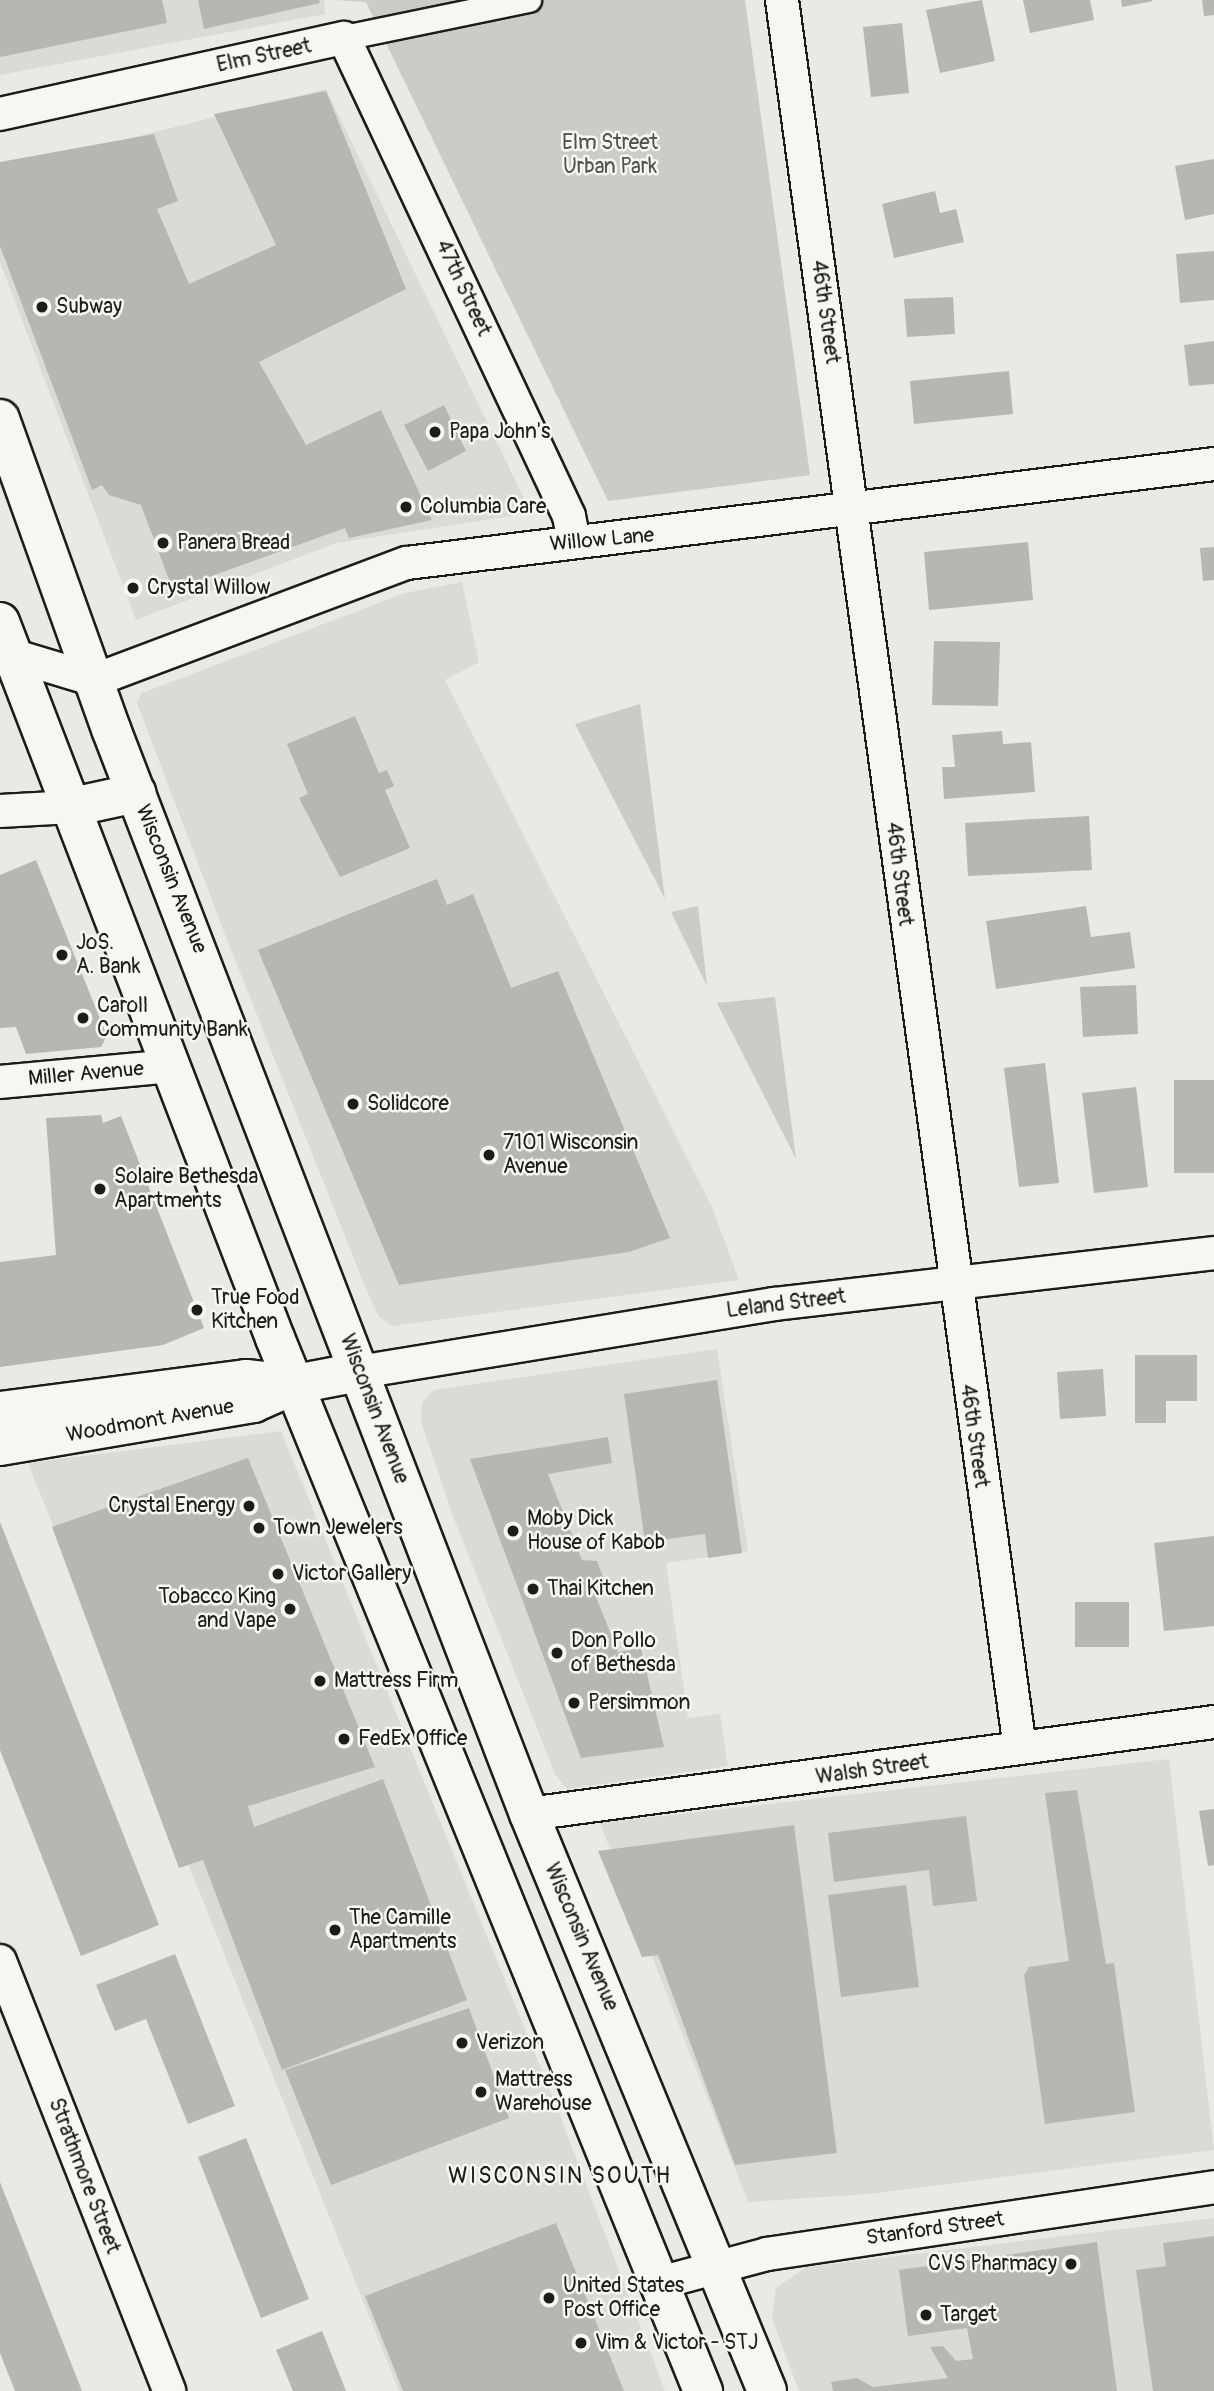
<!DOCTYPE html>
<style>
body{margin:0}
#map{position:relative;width:1214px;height:2391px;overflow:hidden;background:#e9e9e5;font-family:Pangolin,sans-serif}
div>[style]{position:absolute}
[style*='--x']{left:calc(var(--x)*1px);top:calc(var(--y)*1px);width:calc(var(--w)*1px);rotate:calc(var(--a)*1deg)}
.built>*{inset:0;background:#dadad6}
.green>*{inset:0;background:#cbcbc7}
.building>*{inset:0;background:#b6b6b3}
.roads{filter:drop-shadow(2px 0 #1c1c1c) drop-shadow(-2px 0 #1c1c1c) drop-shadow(0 2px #1c1c1c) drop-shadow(0 -2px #1c1c1c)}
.pedestrian>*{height:24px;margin:-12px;padding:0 12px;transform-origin:12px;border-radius:12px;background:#f6f6f2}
.minor>*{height:32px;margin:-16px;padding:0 16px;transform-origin:16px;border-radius:16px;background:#f6f6f2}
.tertiary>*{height:38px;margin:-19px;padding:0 19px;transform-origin:19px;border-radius:19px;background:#f6f6f2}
.primary>*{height:38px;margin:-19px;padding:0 19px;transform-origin:19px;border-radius:19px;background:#f6f6f2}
.dots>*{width:19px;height:19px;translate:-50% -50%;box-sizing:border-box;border:4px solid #f6f6f2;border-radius:50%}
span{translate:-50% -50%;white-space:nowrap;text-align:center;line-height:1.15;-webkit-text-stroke:5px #f6f6f2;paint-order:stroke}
.street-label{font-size:21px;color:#1c1c1c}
.park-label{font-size:21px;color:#51514f}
.poi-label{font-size:21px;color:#1c1c1c}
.left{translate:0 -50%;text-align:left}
.right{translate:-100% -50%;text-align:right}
.neighbourhood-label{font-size:23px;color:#1c1c1c;letter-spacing:2px}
</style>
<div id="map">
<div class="built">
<i style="clip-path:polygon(0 0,324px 0,325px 14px,0 75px)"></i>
<i style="clip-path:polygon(326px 89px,531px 513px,336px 543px,136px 620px,0 262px,0 171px)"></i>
<i style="clip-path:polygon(462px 582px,479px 662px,445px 680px,712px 1207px,739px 1280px,392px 1326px,379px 1317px,366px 1289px,226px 937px,137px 703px,142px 693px,405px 593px)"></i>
<i style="clip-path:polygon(717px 1349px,748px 1551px,666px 1563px,688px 1718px,720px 1714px,728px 1766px,567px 1789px,555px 1774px,453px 1516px,421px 1422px,422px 1403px,434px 1390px)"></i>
<i style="clip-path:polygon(281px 1431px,555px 2103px,665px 2391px,399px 2391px,28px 1463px)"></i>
<i style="clip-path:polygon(1169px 1759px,1214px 2150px,869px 2194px,748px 2202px,600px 1823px)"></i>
<i style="clip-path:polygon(1214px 2218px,1214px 2391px,799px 2391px,772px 2319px,776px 2288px,807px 2267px)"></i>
</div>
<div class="green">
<i style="clip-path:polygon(336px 0,745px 0,810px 475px,608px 501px,366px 2px)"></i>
<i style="clip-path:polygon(640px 704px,665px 899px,575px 724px)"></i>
<i style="clip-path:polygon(698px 906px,707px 986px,671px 912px)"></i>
<i style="clip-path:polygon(775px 997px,796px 1159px,717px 1003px)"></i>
</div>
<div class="building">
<i style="clip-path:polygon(0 0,162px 0,167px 23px,0 57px)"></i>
<i style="clip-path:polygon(198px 0,319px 0,320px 3px,204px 29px)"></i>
<i style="clip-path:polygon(982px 0,995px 61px,940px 73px,926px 10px)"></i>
<i style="clip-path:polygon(1023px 0,1090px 0,1094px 20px,1030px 33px)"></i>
<i style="clip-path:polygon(1121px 0,1152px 0,1153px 1px,1122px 7px)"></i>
<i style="clip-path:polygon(1202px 0,1214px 0,1214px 15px,1204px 16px)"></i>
<i style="clip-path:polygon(902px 23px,909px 93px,871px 97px,863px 27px)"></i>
<i style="clip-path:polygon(326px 91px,406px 289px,259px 362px,306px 445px,381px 410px,432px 520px,349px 538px,345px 528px,173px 590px,141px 505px,109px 495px,102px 485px,92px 490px,0 246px,0 162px,154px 134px,178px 201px,157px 209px,189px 284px,276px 245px,214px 114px)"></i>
<i style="clip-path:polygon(1214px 159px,1214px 214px,1185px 220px,1175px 166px)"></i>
<i style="clip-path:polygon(935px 191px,940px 213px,956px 209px,964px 242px,894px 258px,882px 204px)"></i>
<i style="clip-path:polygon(1214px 251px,1214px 300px,1180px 303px,1176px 254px)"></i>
<i style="clip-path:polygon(953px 297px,955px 334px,907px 337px,904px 299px)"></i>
<i style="clip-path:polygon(1214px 341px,1214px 384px,1189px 386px,1184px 345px)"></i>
<i style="clip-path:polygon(1009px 371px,1013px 414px,914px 424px,910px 381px)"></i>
<i style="clip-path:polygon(444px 405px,466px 451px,428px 471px,404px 425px)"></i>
<i style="clip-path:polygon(1028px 542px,1033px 600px,929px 610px,924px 552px)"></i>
<i style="clip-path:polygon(1214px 547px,1214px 580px,1203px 581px,1200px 548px)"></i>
<i style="clip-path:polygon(934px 641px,1000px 642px,998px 706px,932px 705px)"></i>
<i style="clip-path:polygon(355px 716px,379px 773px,387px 770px,394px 786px,385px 790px,410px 848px,340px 877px,299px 798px,308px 794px,287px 744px)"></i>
<i style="clip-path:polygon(1002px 731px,1003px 744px,1031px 742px,1035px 792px,944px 799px,942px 767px,955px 767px,952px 735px)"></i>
<i style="clip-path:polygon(1089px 816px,1092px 870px,968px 876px,965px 823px)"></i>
<i style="clip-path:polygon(36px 860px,107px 1036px,101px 1047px,26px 1054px,16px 1027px,0 1028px,0 875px)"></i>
<i style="clip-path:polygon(437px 879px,447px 905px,473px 894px,511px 988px,558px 971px,670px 1238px,629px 1252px,399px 1285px,258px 950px)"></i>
<i style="clip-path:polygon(1086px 906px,1091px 937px,1130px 932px,1135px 968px,996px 989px,986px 921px)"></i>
<i style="clip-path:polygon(1136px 985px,1138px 1034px,1083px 1037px,1080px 987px)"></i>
<i style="clip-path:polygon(1045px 1063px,1059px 1183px,1019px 1187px,1004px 1068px)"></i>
<i style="clip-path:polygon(1174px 1080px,1214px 1080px,1214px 1173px,1174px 1173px)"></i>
<i style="clip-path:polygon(1136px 1087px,1148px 1187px,1094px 1193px,1082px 1093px)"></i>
<i style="clip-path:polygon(101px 1115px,103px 1123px,121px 1116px,204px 1328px,163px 1345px,0 1367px,0 1262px,56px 1255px,46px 1118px)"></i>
<i style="clip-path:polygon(1135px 1355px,1197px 1355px,1197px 1401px,1166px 1401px,1166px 1423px,1135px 1423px)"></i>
<i style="clip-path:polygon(1103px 1369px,1106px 1416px,1060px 1419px,1057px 1372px)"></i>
<i style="clip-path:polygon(717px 1380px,742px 1553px,708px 1558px,705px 1534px,645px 1542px,624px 1394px)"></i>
<i style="clip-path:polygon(608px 1437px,612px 1463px,548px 1474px,582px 1560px,597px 1561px,608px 1590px,594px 1592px,618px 1652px,641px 1648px,664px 1747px,581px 1758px,470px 1459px)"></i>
<i style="clip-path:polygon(248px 1458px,375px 1767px,248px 1806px,254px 1827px,383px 1779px,467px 2000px,282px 2070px,203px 1860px,179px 1868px,52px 1527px)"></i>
<i style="clip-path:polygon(0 1522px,159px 1925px,81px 1956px,0 1750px)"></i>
<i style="clip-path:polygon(1214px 1536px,1214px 1626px,1164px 1631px,1154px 1543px)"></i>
<i style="clip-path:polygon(1075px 1602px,1129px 1602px,1129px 1647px,1075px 1647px)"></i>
<i style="clip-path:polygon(1077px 1790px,1106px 1964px,1114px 1963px,1135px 2112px,1045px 2124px,1024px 1975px,1029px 1967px,1069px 1961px,1045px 1793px)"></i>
<i style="clip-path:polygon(1214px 1809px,1214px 1865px,1208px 1866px,1199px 1811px)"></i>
<i style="clip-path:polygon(966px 1816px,977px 1901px,933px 1906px,929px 1870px,834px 1882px,828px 1833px)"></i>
<i style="clip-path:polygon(794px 1825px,837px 2153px,735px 2165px,658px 1955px,642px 1957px,598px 1851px)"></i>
<i style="clip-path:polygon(906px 1885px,919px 1987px,841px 1997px,828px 1895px)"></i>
<i style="clip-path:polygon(175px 1954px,235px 2106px,188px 2124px,146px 2019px,115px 2031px,96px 1985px)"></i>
<i style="clip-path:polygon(469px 2008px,509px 2118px,331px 2185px,285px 2070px)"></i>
<i style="clip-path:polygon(246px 2138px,309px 2299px,261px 2318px,198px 2157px)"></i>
<i style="clip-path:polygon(0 2182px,82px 2391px,15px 2391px,0 2353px)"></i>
<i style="clip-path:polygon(556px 2223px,624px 2391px,403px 2391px,365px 2296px)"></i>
<i style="clip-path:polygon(1214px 2236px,1214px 2391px,1153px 2391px,1136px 2270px,1166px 2266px,1163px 2243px)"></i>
<i style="clip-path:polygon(1097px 2242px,1117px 2391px,833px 2391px,831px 2382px,857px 2378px,873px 2387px,948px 2378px,930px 2347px,943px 2346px,956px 2361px,973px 2359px,967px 2328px,908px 2336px,899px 2270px)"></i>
<i style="clip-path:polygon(322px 2331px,346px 2391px,293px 2391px,276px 2350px)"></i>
</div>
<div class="roads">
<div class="pedestrian">
<i style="--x:344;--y:38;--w:189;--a:-11.6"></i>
</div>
<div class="minor">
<i style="--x:782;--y:0;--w:1764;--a:82.25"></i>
<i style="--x:0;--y:114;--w:352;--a:-12.5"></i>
<i style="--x:344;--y:38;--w:528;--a:64.79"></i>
<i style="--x:569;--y:516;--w:25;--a:79"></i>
<i style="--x:12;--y:655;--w:87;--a:16.8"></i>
<i style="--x:95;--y:680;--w:333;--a:-20.6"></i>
<i style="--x:407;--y:563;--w:813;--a:-6.99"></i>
<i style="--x:0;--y:811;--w:72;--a:-3.2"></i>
<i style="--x:0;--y:1082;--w:173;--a:-5.3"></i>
<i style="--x:359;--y:1372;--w:421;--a:-9.3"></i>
<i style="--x:774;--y:1304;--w:443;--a:-6.6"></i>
<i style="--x:529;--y:1814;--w:691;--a:-7.65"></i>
<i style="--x:0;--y:1961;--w:462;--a:68.5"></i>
<i style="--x:659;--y:2283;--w:112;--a:-15"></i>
<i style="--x:767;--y:2254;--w:452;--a:-8.5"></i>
</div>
<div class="tertiary">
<i style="--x:72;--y:807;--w:66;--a:-12.3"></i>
<i style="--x:0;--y:1411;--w:248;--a:-7.4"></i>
<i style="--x:246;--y:1379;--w:27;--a:6"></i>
<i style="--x:0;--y:1446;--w:257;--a:-9.6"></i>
<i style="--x:253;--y:1403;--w:47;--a:-23.8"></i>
<i style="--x:296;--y:1384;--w:64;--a:-10.8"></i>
</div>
<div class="primary">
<i style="--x:0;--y:419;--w:329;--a:70.3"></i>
<i style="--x:111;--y:729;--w:1163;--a:68.93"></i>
<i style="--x:529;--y:1814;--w:624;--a:67.58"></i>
<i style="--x:0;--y:622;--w:767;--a:68.99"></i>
<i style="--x:275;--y:1338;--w:1137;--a:67.88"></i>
</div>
</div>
<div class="dots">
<i style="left:42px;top:307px;background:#1c1c1c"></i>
<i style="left:435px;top:432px;background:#1c1c1c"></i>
<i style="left:406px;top:507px;background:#1c1c1c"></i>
<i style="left:163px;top:543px;background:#1c1c1c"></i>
<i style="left:133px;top:588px;background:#1c1c1c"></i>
<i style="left:62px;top:955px;background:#1c1c1c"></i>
<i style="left:83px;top:1018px;background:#1c1c1c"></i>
<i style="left:353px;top:1104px;background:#1c1c1c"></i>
<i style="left:489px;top:1155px;background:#1c1c1c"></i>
<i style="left:100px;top:1189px;background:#1c1c1c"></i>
<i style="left:197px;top:1310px;background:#1c1c1c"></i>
<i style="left:249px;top:1506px;background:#1c1c1c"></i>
<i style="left:259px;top:1528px;background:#1c1c1c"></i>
<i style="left:513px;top:1531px;background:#1c1c1c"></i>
<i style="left:278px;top:1574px;background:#1c1c1c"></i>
<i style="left:533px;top:1589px;background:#1c1c1c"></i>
<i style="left:290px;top:1609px;background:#1c1c1c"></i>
<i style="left:557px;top:1653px;background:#1c1c1c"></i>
<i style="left:320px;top:1681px;background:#1c1c1c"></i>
<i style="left:574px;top:1703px;background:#1c1c1c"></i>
<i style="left:344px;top:1739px;background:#1c1c1c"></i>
<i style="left:335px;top:1930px;background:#1c1c1c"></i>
<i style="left:462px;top:2043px;background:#1c1c1c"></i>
<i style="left:481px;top:2092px;background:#1c1c1c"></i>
<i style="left:1071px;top:2264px;background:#1c1c1c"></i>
<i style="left:549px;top:2298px;background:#1c1c1c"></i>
<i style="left:926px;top:2315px;background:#1c1c1c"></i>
<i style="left:581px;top:2343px;background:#1c1c1c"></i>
</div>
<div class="street-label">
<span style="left:264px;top:56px;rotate:-12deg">Elm Street</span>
<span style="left:463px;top:288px;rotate:65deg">47th Street</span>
<span style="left:825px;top:312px;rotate:82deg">46th Street</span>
<span style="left:602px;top:540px;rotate:-5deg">Willow Lane</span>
<span style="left:899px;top:874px;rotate:83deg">46th Street</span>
<span style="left:171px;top:879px;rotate:68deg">Wisconsin Avenue</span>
<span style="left:86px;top:1074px;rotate:-5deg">Miller Avenue</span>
<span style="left:786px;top:1304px;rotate:-7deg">Leland Street</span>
<span style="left:374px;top:1409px;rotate:69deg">Wisconsin Avenue</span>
<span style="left:150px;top:1421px;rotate:-10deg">Woodmont Avenue</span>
<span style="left:974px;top:1436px;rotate:82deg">46th Street</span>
<span style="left:872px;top:1770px;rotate:-8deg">Walsh Street</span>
<span style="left:581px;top:1937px;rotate:67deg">Wisconsin Avenue</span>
<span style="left:84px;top:2176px;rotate:69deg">Strathmore Street</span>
<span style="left:935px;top:2229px;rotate:-8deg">Stanford Street</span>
</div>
<div class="park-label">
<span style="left:610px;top:155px">Elm Street<br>Urban Park</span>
</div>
<div class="poi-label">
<span class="left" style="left:56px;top:307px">Subway</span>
<span class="left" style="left:449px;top:432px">Papa John's</span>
<span class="left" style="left:420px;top:507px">Columbia Care</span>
<span class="left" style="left:177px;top:543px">Panera Bread</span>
<span class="left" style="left:147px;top:588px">Crystal Willow</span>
<span class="left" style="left:76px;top:955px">JoS.<br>A. Bank</span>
<span class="left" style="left:97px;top:1018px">Caroll<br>Community Bank</span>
<span class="left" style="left:367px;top:1104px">Solidcore</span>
<span class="left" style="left:503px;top:1155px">7101 Wisconsin<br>Avenue</span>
<span class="left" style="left:114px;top:1189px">Solaire Bethesda<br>Apartments</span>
<span class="left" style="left:211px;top:1310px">True Food<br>Kitchen</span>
<span class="right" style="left:235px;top:1506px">Crystal Energy</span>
<span class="left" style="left:527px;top:1531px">Moby Dick<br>House of Kabob</span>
<span class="left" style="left:273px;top:1528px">Town Jewelers</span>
<span class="left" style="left:292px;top:1574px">Victor Gallery</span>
<span class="left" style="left:547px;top:1589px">Thai Kitchen</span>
<span class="right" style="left:276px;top:1609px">Tobacco King<br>and Vape</span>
<span class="left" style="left:571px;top:1653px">Don Pollo<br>of Bethesda</span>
<span class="left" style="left:334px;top:1681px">Mattress Firm</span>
<span class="left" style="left:588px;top:1703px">Persimmon</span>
<span class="left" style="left:358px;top:1739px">FedEx Office</span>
<span class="left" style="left:349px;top:1930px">The Camille<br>Apartments</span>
<span class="left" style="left:476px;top:2043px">Verizon</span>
<span class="left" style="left:495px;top:2092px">Mattress<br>Warehouse</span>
<span class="right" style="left:1057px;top:2264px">CVS Pharmacy</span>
<span class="left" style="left:563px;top:2298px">United States<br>Post Office</span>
<span class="left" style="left:940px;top:2315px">Target</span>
<span class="left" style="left:595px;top:2343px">Vim &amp; Victor - STJ</span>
</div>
<div class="neighbourhood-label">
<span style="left:560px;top:2176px">WISCONSIN SOUTH</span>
</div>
</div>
